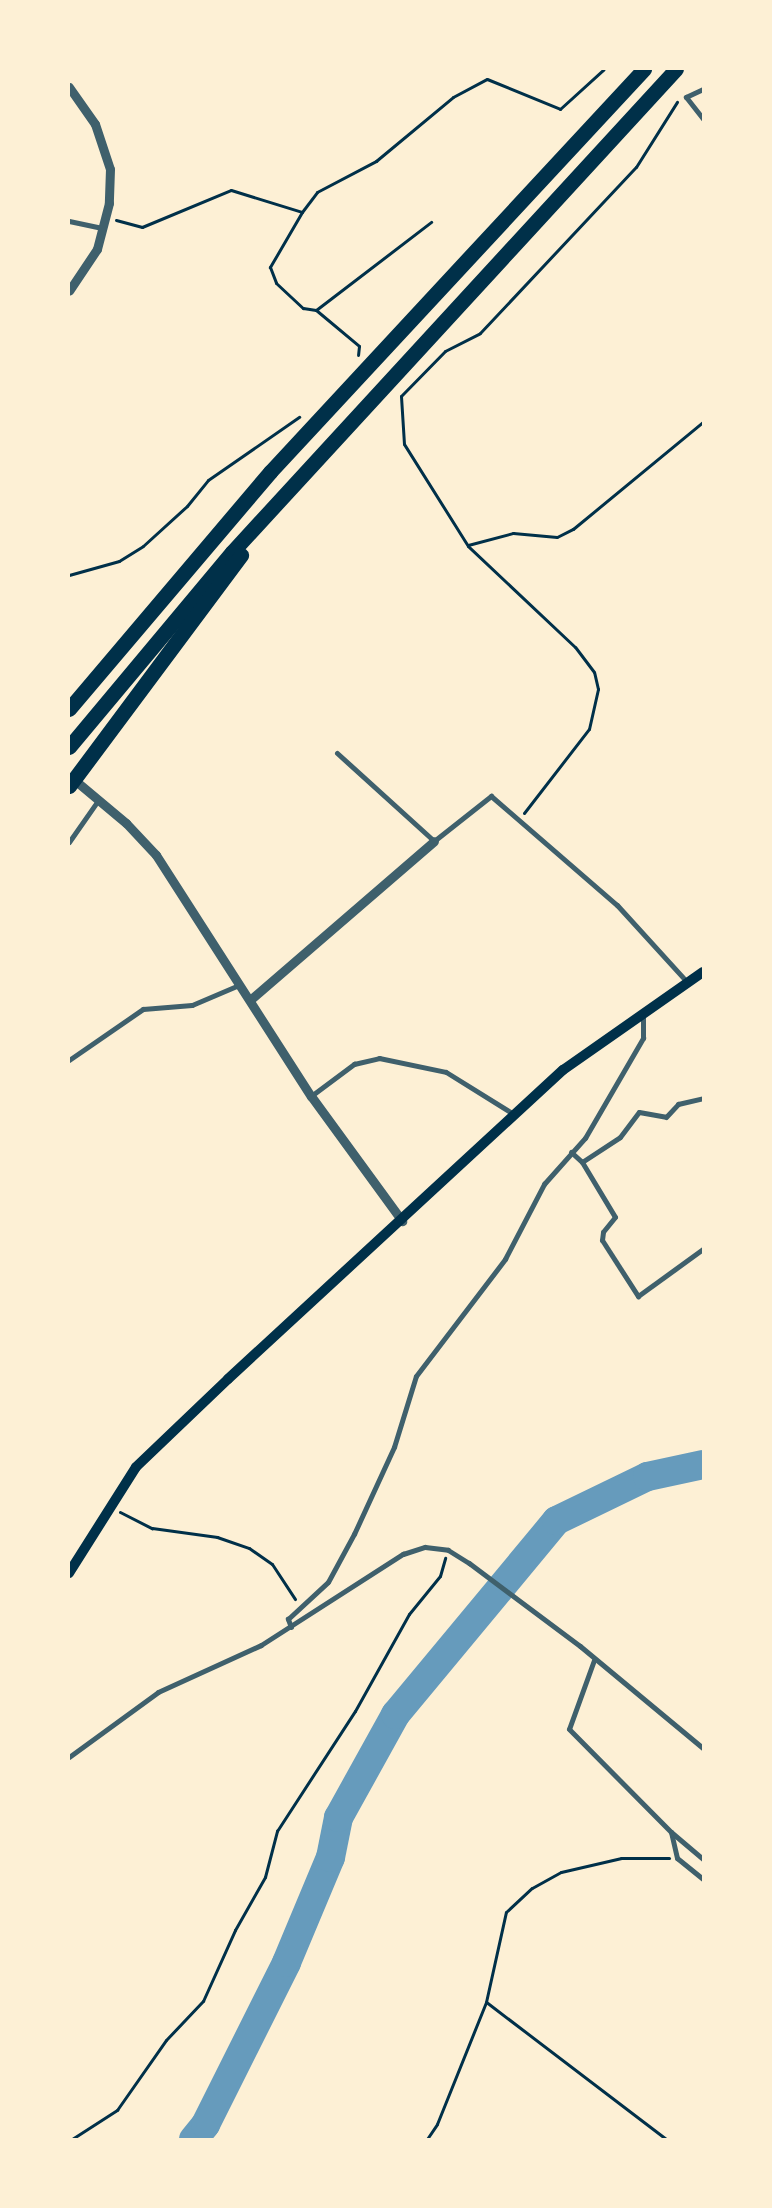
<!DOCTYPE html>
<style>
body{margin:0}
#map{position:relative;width:772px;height:2208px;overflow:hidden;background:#fdf0d5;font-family:"Archivo Narrow",sans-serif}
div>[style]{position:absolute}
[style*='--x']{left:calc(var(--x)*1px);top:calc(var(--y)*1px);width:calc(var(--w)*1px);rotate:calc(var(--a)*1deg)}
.river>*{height:29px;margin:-14.5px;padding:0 14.5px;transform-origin:14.5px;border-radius:14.5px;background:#669bbc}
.path>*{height:3px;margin:-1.5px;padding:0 1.5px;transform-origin:1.5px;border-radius:1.5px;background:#003049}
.minor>*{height:5px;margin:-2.5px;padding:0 2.5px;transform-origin:2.5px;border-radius:2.5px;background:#3f606c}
.tertiary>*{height:9px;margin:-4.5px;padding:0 4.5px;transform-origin:4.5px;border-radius:4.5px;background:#3f606c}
.secondary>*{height:10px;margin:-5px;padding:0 5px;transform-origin:5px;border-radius:5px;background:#003049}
.motorway>*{height:15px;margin:-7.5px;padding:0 7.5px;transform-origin:7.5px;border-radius:7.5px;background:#003049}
span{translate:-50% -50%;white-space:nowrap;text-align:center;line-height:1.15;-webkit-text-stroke:4.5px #fdf0d5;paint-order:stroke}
.frame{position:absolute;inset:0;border:70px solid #fdf0d5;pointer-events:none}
</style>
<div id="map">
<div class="river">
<i style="--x:193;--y:2139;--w:19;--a:-51"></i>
<i style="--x:205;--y:2124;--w:181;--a:-63.4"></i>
<i style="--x:286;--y:1962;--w:114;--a:-67.3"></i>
<i style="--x:330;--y:1857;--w:41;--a:-78.7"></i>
<i style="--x:338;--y:1817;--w:118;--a:-61"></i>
<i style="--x:395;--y:1714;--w:252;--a:-50.3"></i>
<i style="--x:556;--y:1520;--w:101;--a:-25.8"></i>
<i style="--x:647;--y:1476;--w:57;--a:-12.1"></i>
</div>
<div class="path">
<i style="--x:302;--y:212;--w:64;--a:120.2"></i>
<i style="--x:270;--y:267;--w:17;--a:69"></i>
<i style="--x:276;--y:283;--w:37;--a:43"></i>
<i style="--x:303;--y:308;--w:13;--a:9"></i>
<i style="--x:316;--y:310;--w:56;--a:39.9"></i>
<i style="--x:359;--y:346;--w:9;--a:96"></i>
<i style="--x:116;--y:220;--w:27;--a:15"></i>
<i style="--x:142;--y:227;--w:96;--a:-22.6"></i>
<i style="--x:231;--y:190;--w:74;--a:17.2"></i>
<i style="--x:302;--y:212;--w:25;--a:-53"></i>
<i style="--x:317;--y:192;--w:67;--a:-27.7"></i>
<i style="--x:376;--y:161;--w:100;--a:-39.7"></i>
<i style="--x:453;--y:97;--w:38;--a:-28"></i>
<i style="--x:487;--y:79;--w:79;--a:22.3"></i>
<i style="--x:560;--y:109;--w:59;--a:-42.3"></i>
<i style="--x:316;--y:310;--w:145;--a:-37.4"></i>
<i style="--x:468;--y:545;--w:47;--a:-14.9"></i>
<i style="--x:513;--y:533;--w:44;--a:5.2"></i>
<i style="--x:557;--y:537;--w:18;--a:-27"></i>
<i style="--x:573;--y:529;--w:168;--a:-39.5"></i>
<i style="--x:69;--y:575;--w:52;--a:-15.6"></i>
<i style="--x:119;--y:561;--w:28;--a:-32"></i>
<i style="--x:143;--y:546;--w:59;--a:-42.3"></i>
<i style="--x:187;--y:506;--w:33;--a:-51"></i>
<i style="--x:208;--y:480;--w:111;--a:-34.7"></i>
<i style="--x:524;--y:813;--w:106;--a:-52.3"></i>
<i style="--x:589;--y:729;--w:41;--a:-77.3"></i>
<i style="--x:598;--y:689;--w:17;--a:-103"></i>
<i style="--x:594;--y:672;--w:31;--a:-127"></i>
<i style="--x:575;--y:647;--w:147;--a:-136.7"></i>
<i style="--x:468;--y:546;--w:120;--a:-122.1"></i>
<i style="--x:404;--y:444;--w:48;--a:-93.6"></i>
<i style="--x:401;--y:396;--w:63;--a:-45.6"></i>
<i style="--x:445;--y:351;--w:39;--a:-27"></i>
<i style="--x:480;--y:333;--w:228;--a:-46.8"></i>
<i style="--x:636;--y:167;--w:77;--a:-57.8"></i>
<i style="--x:120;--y:1512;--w:36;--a:27"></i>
<i style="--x:152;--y:1528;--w:66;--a:7.9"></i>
<i style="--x:217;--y:1537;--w:34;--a:19"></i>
<i style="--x:249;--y:1548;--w:28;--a:35"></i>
<i style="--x:272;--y:1564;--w:42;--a:56.7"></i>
<i style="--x:72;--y:2139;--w:54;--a:-32.8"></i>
<i style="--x:117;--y:2110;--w:85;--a:-55"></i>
<i style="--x:166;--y:2040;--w:54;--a:-46.5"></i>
<i style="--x:203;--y:2001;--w:78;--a:-65.7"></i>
<i style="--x:235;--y:1930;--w:61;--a:-60.5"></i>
<i style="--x:265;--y:1877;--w:48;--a:-75.4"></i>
<i style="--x:277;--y:1831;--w:143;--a:-57"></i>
<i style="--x:355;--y:1711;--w:111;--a:-60.9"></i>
<i style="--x:409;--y:1614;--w:49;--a:-50.8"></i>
<i style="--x:440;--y:1576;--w:19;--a:-74"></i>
<i style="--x:427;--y:2139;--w:18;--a:-56"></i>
<i style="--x:437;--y:2124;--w:131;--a:-68.1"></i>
<i style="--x:666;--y:2139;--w:226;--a:-142.7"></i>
<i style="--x:486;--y:2002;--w:92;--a:-77.5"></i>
<i style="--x:506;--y:1912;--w:35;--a:-43"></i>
<i style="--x:532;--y:1888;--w:33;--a:-29"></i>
<i style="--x:561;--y:1872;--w:62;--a:-13.1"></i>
<i style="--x:621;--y:1858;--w:48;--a:0"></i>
</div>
<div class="minor">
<i style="--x:703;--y:89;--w:19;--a:155"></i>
<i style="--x:686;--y:97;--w:28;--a:52"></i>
<i style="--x:69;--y:221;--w:35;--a:12"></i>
<i style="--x:337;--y:753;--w:131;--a:42.2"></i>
<i style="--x:434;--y:841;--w:73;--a:-38.3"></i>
<i style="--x:491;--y:796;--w:167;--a:40.9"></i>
<i style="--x:617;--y:905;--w:105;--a:47.7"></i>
<i style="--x:69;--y:842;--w:52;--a:-55.1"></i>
<i style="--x:69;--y:1060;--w:90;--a:-34.6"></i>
<i style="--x:143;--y:1009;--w:49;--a:-4.7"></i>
<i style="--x:192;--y:1005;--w:51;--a:-23.1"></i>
<i style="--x:311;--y:1096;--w:54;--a:-36.7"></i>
<i style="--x:354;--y:1064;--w:26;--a:-13"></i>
<i style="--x:379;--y:1058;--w:68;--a:11.8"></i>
<i style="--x:446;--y:1072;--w:81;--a:31.9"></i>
<i style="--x:571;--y:1152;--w:15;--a:42"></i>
<i style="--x:582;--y:1162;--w:45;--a:-33.3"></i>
<i style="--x:620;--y:1137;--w:31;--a:-53"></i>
<i style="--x:639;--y:1112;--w:27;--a:10"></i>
<i style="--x:666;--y:1117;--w:18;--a:-47"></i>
<i style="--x:678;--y:1104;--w:26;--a:-13"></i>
<i style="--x:582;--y:1162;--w:64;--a:59"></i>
<i style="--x:615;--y:1217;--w:19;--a:129"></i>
<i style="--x:603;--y:1232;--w:8;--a:97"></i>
<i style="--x:602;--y:1240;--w:67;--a:57.3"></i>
<i style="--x:638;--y:1296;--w:80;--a:-35.9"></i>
<i style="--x:291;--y:1627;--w:9;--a:-111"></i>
<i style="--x:288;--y:1619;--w:54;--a:-42.8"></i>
<i style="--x:328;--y:1582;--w:55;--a:-61.6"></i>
<i style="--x:354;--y:1534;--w:96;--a:-65.3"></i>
<i style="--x:394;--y:1447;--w:74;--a:-72.8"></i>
<i style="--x:416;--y:1376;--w:147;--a:-52.7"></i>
<i style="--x:505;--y:1259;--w:85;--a:-62.5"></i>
<i style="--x:544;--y:1184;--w:62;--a:-48.3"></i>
<i style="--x:585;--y:1138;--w:116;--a:-59.9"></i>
<i style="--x:643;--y:1038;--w:23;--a:-90"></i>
<i style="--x:594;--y:1660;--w:73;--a:109.9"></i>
<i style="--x:569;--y:1729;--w:145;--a:45.3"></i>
<i style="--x:671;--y:1832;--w:27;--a:77"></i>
<i style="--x:677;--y:1858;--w:33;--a:39"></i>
<i style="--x:69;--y:1757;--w:110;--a:-36.1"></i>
<i style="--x:158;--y:1692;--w:113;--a:-24.5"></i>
<i style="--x:261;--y:1645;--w:169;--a:-32.7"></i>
<i style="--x:403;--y:1554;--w:23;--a:-18"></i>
<i style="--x:425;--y:1547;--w:23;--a:7"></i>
<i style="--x:448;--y:1550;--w:25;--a:32"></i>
<i style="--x:469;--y:1563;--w:139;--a:36.8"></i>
<i style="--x:580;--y:1646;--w:160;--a:39.7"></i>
<i style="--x:671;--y:1832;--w:42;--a:40.2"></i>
</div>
<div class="tertiary">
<i style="--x:69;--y:87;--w:45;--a:54.9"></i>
<i style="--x:95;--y:124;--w:47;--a:71.6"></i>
<i style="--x:110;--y:169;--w:34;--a:92"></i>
<i style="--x:109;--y:203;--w:48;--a:104.6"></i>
<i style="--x:97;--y:249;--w:50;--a:123.7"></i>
<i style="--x:71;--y:777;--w:72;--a:39.9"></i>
<i style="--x:126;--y:823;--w:44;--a:46.8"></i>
<i style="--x:156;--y:855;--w:287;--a:57.3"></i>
<i style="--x:311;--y:1096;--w:155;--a:53.9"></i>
<i style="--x:250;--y:1000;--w:243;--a:-40.8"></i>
</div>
<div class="secondary">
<i style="--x:69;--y:1573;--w:125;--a:-57.7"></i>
<i style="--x:136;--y:1467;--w:127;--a:-43.7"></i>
<i style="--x:228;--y:1379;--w:456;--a:-42.7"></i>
<i style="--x:563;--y:1070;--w:171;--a:-35"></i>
</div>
<div class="motorway">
<i style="--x:69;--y:709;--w:311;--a:-49.7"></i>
<i style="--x:270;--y:472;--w:550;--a:-47.14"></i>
<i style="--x:69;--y:747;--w:254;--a:-50.1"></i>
<i style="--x:232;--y:552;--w:656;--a:-47.41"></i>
<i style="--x:69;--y:786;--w:288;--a:-53.3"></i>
</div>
<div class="frame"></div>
</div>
